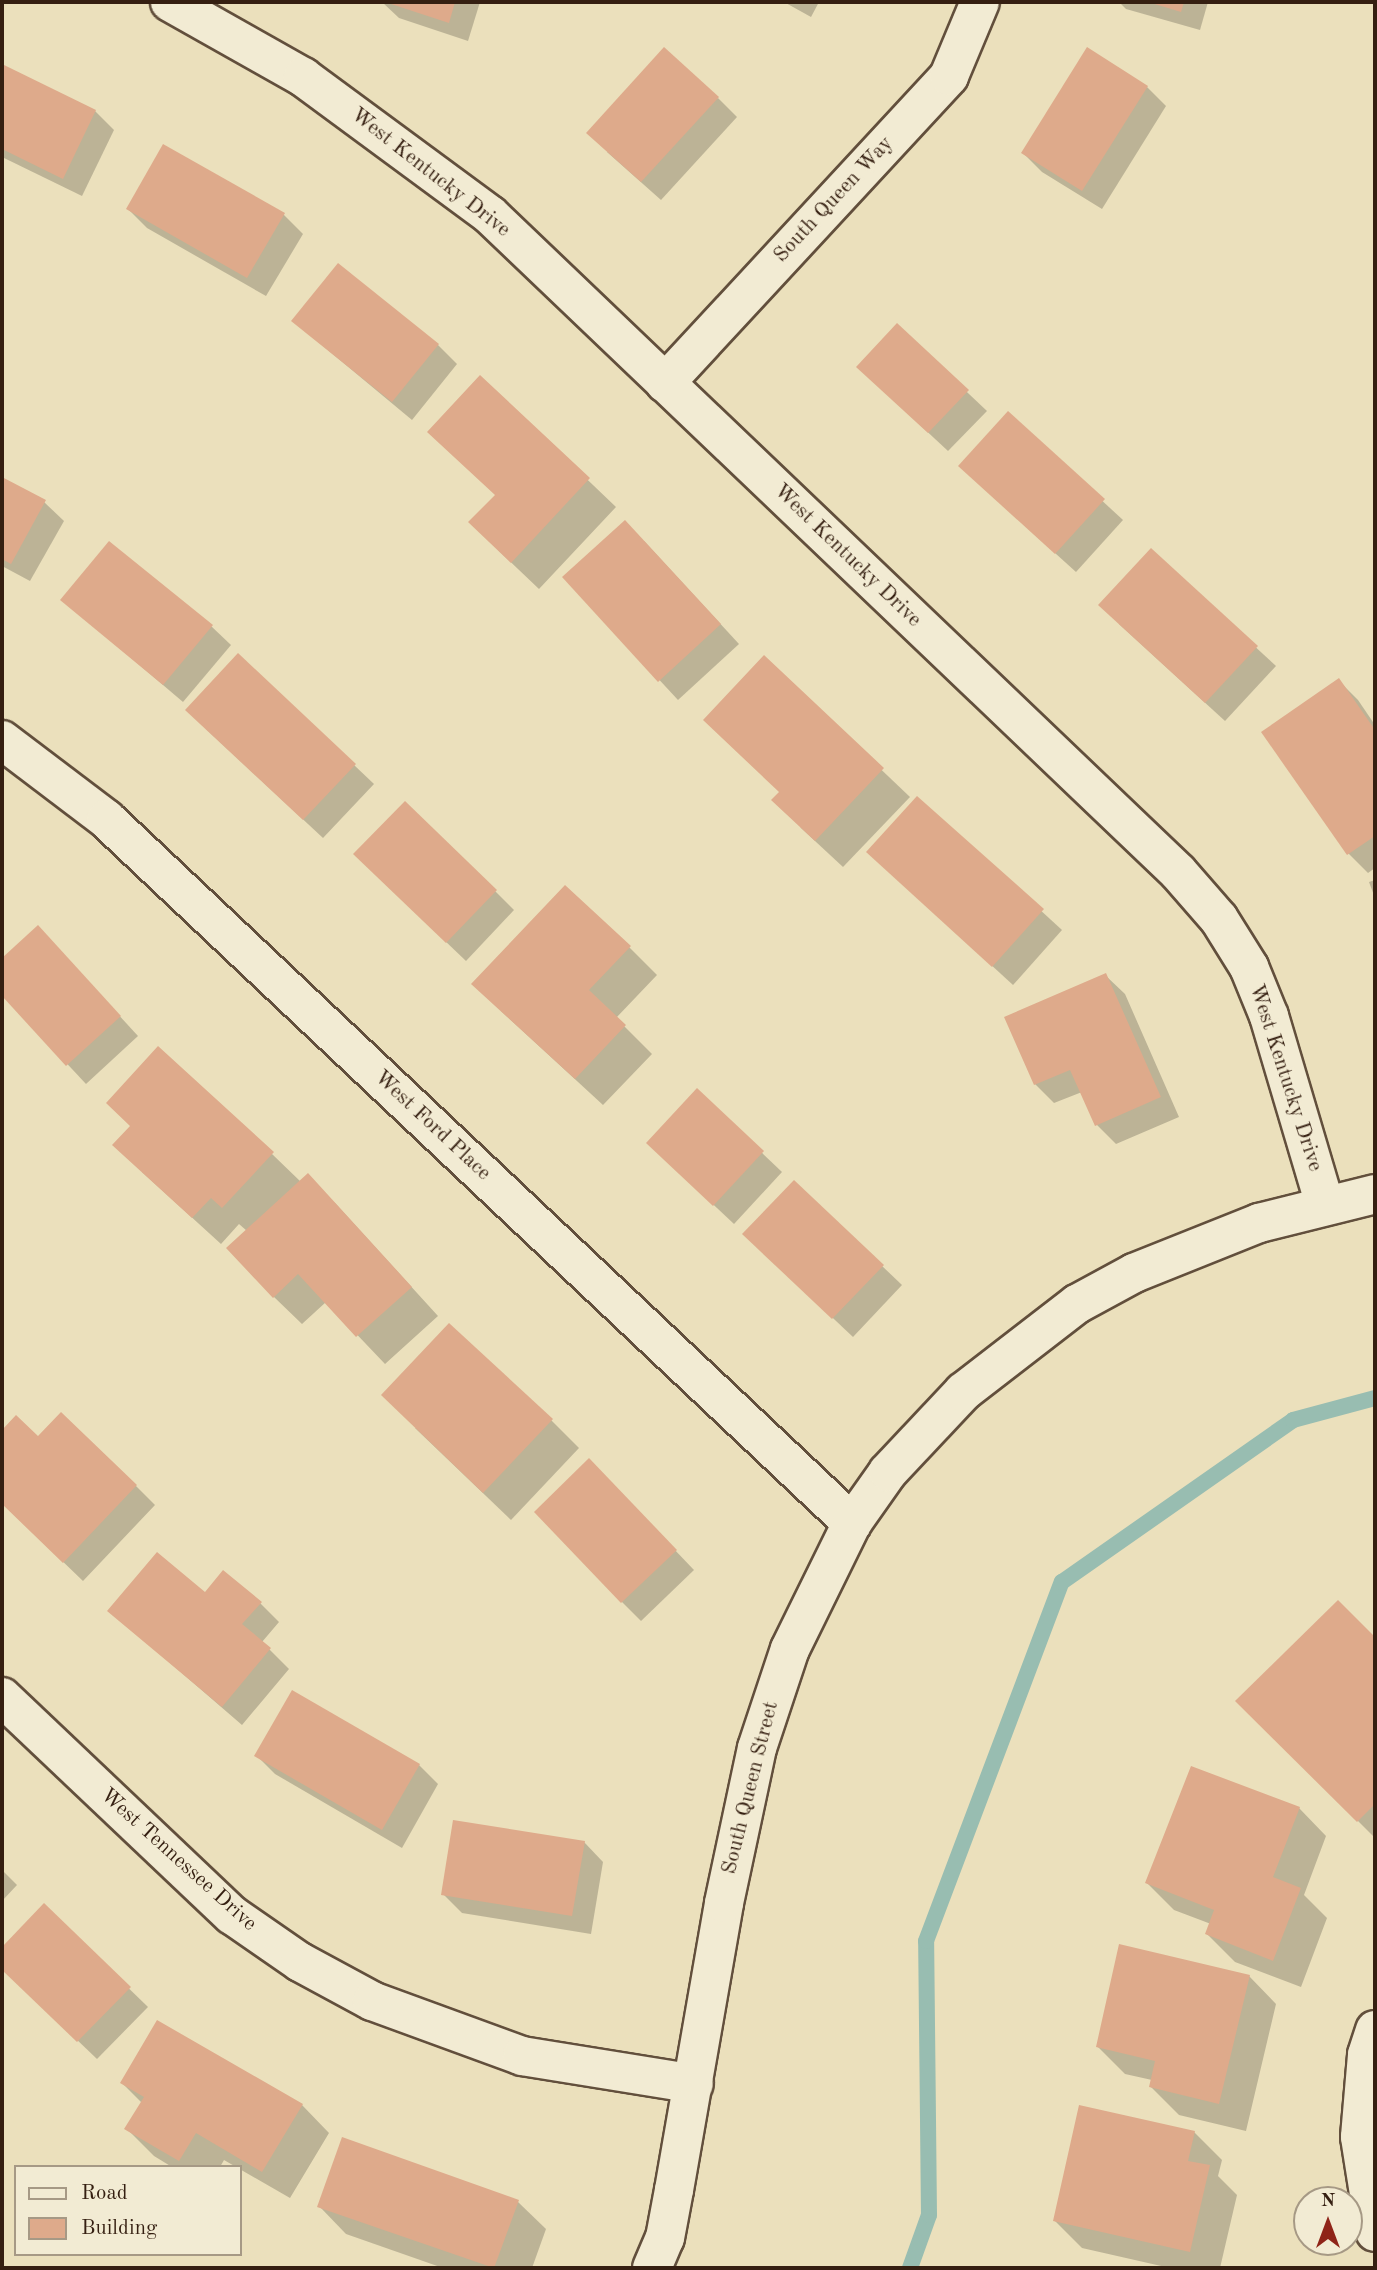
<!DOCTYPE html>
<style>
body{margin:0}
#map{position:relative;width:1377px;height:2270px;overflow:hidden;background:#ebe0bc;font-family:"Old Standard TT",serif}
div>[style]{position:absolute}
[style*='--x']{left:calc(var(--x)*1px);top:calc(var(--y)*1px);width:calc(var(--w)*1px);rotate:calc(var(--a)*1deg)}
.shadow>*{inset:0;background:#0003}
.stream>*{height:16px;margin:-8px;padding:0 8px;transform-origin:8px;border-radius:8px;background:#98bdb1}
.building>*{inset:0;background:#deaa8b}
.roads{filter:drop-shadow(2px 0 #624f3c) drop-shadow(-2px 0 #624f3c) drop-shadow(0 2px #624f3c) drop-shadow(0 -2px #624f3c)}
.minor>*{height:38px;margin:-19px;padding:0 19px;transform-origin:19px;border-radius:19px;background:#f2ebd3}
span{translate:-50% -50%;white-space:nowrap;text-align:center;line-height:1.15;-webkit-text-stroke:5px #f2ebd3;paint-order:stroke}
.street-label{font-size:21px;color:#351f11}
.frame{position:absolute;inset:0;border:4px solid #351f11;pointer-events:none}
.legend{position:absolute;left:14px;top:2165px;width:228px;height:91px;box-sizing:border-box;background:#f2ebd3;border:2px solid #a69985;margin:0;padding:9px 12px;list-style:none;font-size:21px;color:#351f11}
.legend li{display:flex;align-items:center;gap:14px;height:35px}
.legend b{width:35px;border:2px solid #a69985}
.north{position:absolute;left:1293px;top:2186px;width:70px;height:70px;box-sizing:border-box;background:#f2ebd3;border:2px solid #a69985;border-radius:50%;rotate:0deg;font-size:19px;font-weight:700;line-height:28px;text-align:center;color:#351f11}
.north::after{content:'';display:block;margin:auto;width:24px;height:32px;background:#8f2418;clip-path:polygon(50% 0,100% 100%,50% 72%,0 100%)}
</style>
<div id="map">
<div class="shadow">
<i style="clip-path:polygon(382px 2px,480px 2px,468px 41px,399px 18px)"></i>
<i style="clip-path:polygon(784px 2px,819px 2px,811px 17px)"></i>
<i style="clip-path:polygon(1119px 2px,1208px 2px,1200px 30px,1126px 9px)"></i>
<i style="clip-path:polygon(1087px 50px,1147px 87px,1166px 106px,1102px 209px,1042px 172px,1023px 153px)"></i>
<i style="clip-path:polygon(2px 66px,95px 111px,114px 130px,82px 196px,2px 157px)"></i>
<i style="clip-path:polygon(718px 98px,737px 117px,661px 200px,607px 152px)"></i>
<i style="clip-path:polygon(128px 209px,284px 215px,303px 234px,266px 296px,147px 228px)"></i>
<i style="clip-path:polygon(293px 321px,438px 345px,457px 364px,412px 420px)"></i>
<i style="clip-path:polygon(897px 326px,987px 411px,948px 451px,877px 385px)"></i>
<i style="clip-path:polygon(480px 377px,616px 507px,539px 589px,498px 550px,496px 496px)"></i>
<i style="clip-path:polygon(1008px 414px,1123px 520px,1076px 572px,980px 485px)"></i>
<i style="clip-path:polygon(2px 479px,44px 502px,64px 521px,30px 581px,2px 566px)"></i>
<i style="clip-path:polygon(644px 541px,739px 644px,678px 700px,564px 577px)"></i>
<i style="clip-path:polygon(1151px 551px,1276px 666px,1225px 721px,1119px 624px)"></i>
<i style="clip-path:polygon(63px 600px,211px 626px,231px 645px,183px 702px)"></i>
<i style="clip-path:polygon(764px 658px,910px 797px,843px 867px,801px 828px,781px 793px)"></i>
<i style="clip-path:polygon(1339px 681px,1358px 700px,1375px 725px,1375px 868px,1368px 873px,1349px 854px,1263px 733px)"></i>
<i style="clip-path:polygon(206px 729px,354px 765px,374px 784px,323px 838px)"></i>
<i style="clip-path:polygon(918px 798px,1062px 930px,1013px 985px,868px 852px)"></i>
<i style="clip-path:polygon(374px 873px,495px 891px,514px 910px,466px 961px)"></i>
<i style="clip-path:polygon(1375px 880px,1375px 898px,1369px 882px)"></i>
<i style="clip-path:polygon(38px 927px,138px 1036px,86px 1084px,2px 994px,2px 960px)"></i>
<i style="clip-path:polygon(629px 947px,657px 975px,616px 1018px,652px 1054px,603px 1105px,501px 1011px)"></i>
<i style="clip-path:polygon(1105px 975px,1125px 994px,1179px 1117px,1116px 1144px,1097px 1125px,1082px 1092px,1054px 1103px,1035px 1084px)"></i>
<i style="clip-path:polygon(697px 1091px,782px 1172px,734px 1224px,668px 1162px)"></i>
<i style="clip-path:polygon(272px 1154px,301px 1182px,335px 1203px,438px 1316px,385px 1364px,326px 1302px,302px 1324px,274px 1297px,247px 1231px,239px 1224px,221px 1244px,142px 1172px)"></i>
<i style="clip-path:polygon(794px 1182px,902px 1285px,853px 1337px,764px 1253px)"></i>
<i style="clip-path:polygon(16px 1418px,38px 1439px,136px 1486px,155px 1505px,83px 1581px,2px 1503px,2px 1433px)"></i>
<i style="clip-path:polygon(551px 1420px,579px 1448px,511px 1520px,415px 1428px)"></i>
<i style="clip-path:polygon(608px 1480px,694px 1570px,641px 1621px,622px 1602px)"></i>
<i style="clip-path:polygon(205px 1595px,260px 1603px,279px 1622px,262px 1642px,289px 1669px,242px 1725px,110px 1611px)"></i>
<i style="clip-path:polygon(1338px 1602px,1375px 1639px,1375px 1838px,1238px 1701px)"></i>
<i style="clip-path:polygon(256px 1755px,419px 1765px,438px 1784px,402px 1848px,275px 1774px)"></i>
<i style="clip-path:polygon(1299px 1808px,1326px 1836px,1304px 1895px,1327px 1918px,1301px 1987px,1235px 1962px,1207px 1934px,1211px 1924px,1174px 1910px,1147px 1883px)"></i>
<i style="clip-path:polygon(584px 1842px,603px 1862px,591px 1934px,462px 1913px,443px 1894px)"></i>
<i style="clip-path:polygon(2px 1870px,17px 1885px,2px 1901px)"></i>
<i style="clip-path:polygon(44px 1906px,148px 2007px,97px 2059px,2px 1968px,2px 1950px)"></i>
<i style="clip-path:polygon(1249px 1976px,1276px 2004px,1246px 2131px,1179px 2115px,1151px 2087px,1152px 2080px,1125px 2074px,1098px 2047px)"></i>
<i style="clip-path:polygon(122px 2083px,302px 2105px,329px 2133px,290px 2198px,224px 2160px,220px 2167px,172px 2167px,154px 2156px,126px 2128px,142px 2103px)"></i>
<i style="clip-path:polygon(1194px 2132px,1222px 2160px,1218px 2176px,1237px 2195px,1220px 2268px,1170px 2268px,1082px 2248px,1055px 2221px)"></i>
<i style="clip-path:polygon(343px 2139px,518px 2202px,546px 2229px,532px 2268px,443px 2268px,346px 2234px,319px 2206px)"></i>
</div>
<div class="stream">
<i style="--x:910;--y:2268;--w:56;--a:-70.3"></i>
<i style="--x:929;--y:2215;--w:274;--a:-90.6"></i>
<i style="--x:926;--y:1941;--w:384;--a:-69.3"></i>
<i style="--x:1062;--y:1582;--w:282;--a:-35"></i>
<i style="--x:1293;--y:1420;--w:85;--a:-15"></i>
</div>
<div class="building">
<i style="clip-path:polygon(385px 2px,455px 2px,449px 23px)"></i>
<i style="clip-path:polygon(1148px 2px,1184px 2px,1181px 12px)"></i>
<i style="clip-path:polygon(664px 47px,719px 97px,641px 182px,586px 133px)"></i>
<i style="clip-path:polygon(1087px 47px,1148px 86px,1082px 191px,1021px 153px)"></i>
<i style="clip-path:polygon(2px 64px,96px 110px,63px 179px,2px 149px)"></i>
<i style="clip-path:polygon(163px 144px,285px 213px,247px 278px,126px 209px)"></i>
<i style="clip-path:polygon(338px 263px,439px 344px,392px 402px,291px 321px)"></i>
<i style="clip-path:polygon(897px 323px,969px 390px,928px 433px,856px 367px)"></i>
<i style="clip-path:polygon(480px 375px,590px 478px,511px 563px,468px 522px,495px 495px,427px 432px)"></i>
<i style="clip-path:polygon(1008px 411px,1105px 499px,1055px 554px,958px 466px)"></i>
<i style="clip-path:polygon(2px 477px,46px 500px,11px 564px,2px 559px)"></i>
<i style="clip-path:polygon(625px 520px,721px 624px,658px 682px,562px 577px)"></i>
<i style="clip-path:polygon(109px 541px,213px 625px,163px 685px,60px 600px)"></i>
<i style="clip-path:polygon(1151px 548px,1258px 646px,1205px 703px,1098px 605px)"></i>
<i style="clip-path:polygon(238px 653px,356px 764px,303px 820px,185px 710px)"></i>
<i style="clip-path:polygon(764px 655px,884px 768px,815px 841px,771px 800px,779px 792px,703px 720px)"></i>
<i style="clip-path:polygon(1339px 678px,1375px 730px,1375px 836px,1347px 855px,1261px 732px)"></i>
<i style="clip-path:polygon(917px 796px,1044px 909px,992px 967px,866px 852px)"></i>
<i style="clip-path:polygon(405px 801px,497px 890px,446px 943px,353px 854px)"></i>
<i style="clip-path:polygon(565px 885px,631px 946px,589px 990px,626px 1025px,575px 1079px,471px 984px)"></i>
<i style="clip-path:polygon(38px 925px,121px 1016px,66px 1066px,2px 996px,2px 958px)"></i>
<i style="clip-path:polygon(1106px 973px,1161px 1097px,1095px 1126px,1070px 1070px,1034px 1085px,1004px 1017px)"></i>
<i style="clip-path:polygon(158px 1046px,274px 1152px,222px 1208px,211px 1198px,192px 1218px,112px 1145px,130px 1126px,106px 1103px)"></i>
<i style="clip-path:polygon(697px 1088px,764px 1151px,713px 1206px,646px 1143px)"></i>
<i style="clip-path:polygon(308px 1173px,412px 1287px,356px 1337px,298px 1274px,273px 1298px,226px 1248px)"></i>
<i style="clip-path:polygon(794px 1180px,884px 1265px,832px 1319px,742px 1234px)"></i>
<i style="clip-path:polygon(449px 1323px,553px 1419px,483px 1493px,381px 1395px)"></i>
<i style="clip-path:polygon(61px 1412px,137px 1485px,63px 1563px,2px 1504px,2px 1430px,16px 1415px,38px 1436px)"></i>
<i style="clip-path:polygon(589px 1458px,677px 1550px,621px 1603px,534px 1512px)"></i>
<i style="clip-path:polygon(157px 1552px,205px 1592px,223px 1570px,262px 1602px,242px 1624px,271px 1648px,222px 1707px,107px 1611px)"></i>
<i style="clip-path:polygon(1338px 1600px,1375px 1637px,1375px 1804px,1357px 1822px,1235px 1701px)"></i>
<i style="clip-path:polygon(292px 1690px,420px 1764px,382px 1830px,254px 1756px)"></i>
<i style="clip-path:polygon(1191px 1766px,1300px 1807px,1273px 1877px,1301px 1888px,1273px 1961px,1205px 1934px,1214px 1910px,1145px 1883px)"></i>
<i style="clip-path:polygon(453px 1820px,585px 1841px,572px 1916px,441px 1895px)"></i>
<i style="clip-path:polygon(44px 1903px,131px 1987px,77px 2042px,2px 1970px,2px 1947px)"></i>
<i style="clip-path:polygon(1119px 1944px,1250px 1975px,1219px 2104px,1149px 2087px,1155px 2061px,1096px 2047px)"></i>
<i style="clip-path:polygon(157px 2020px,303px 2104px,262px 2172px,196px 2133px,179px 2161px,124px 2129px,144px 2097px,120px 2083px)"></i>
<i style="clip-path:polygon(1079px 2105px,1195px 2131px,1188px 2161px,1210px 2165px,1190px 2252px,1053px 2221px)"></i>
<i style="clip-path:polygon(342px 2137px,519px 2200px,494px 2268px,317px 2207px)"></i>
</div>
<div class="roads">
<div class="minor">
<i style="--x:170;--y:2;--w:153;--a:29.4"></i>
<i style="--x:303;--y:77;--w:232;--a:36.4"></i>
<i style="--x:490;--y:215;--w:951;--a:43.68"></i>
<i style="--x:1178;--y:872;--w:62;--a:48.9"></i>
<i style="--x:1219;--y:919;--w:57;--a:58"></i>
<i style="--x:1249;--y:967;--w:53;--a:67.8"></i>
<i style="--x:1269;--y:1016;--w:197;--a:73.5"></i>
<i style="--x:665;--y:383;--w:418;--a:-47.2"></i>
<i style="--x:949;--y:76;--w:80;--a:-67.3"></i>
<i style="--x:2;--y:740;--w:131;--a:37.2"></i>
<i style="--x:106;--y:819;--w:1026;--a:43.34"></i>
<i style="--x:2;--y:1697;--w:317;--a:43.5"></i>
<i style="--x:232;--y:1915;--w:83;--a:34.7"></i>
<i style="--x:300;--y:1962;--w:82;--a:28.4"></i>
<i style="--x:372;--y:2001;--w:160;--a:20.1"></i>
<i style="--x:522;--y:2056;--w:174;--a:9.2"></i>
<i style="--x:1375;--y:2030;--w:26;--a:108"></i>
<i style="--x:1367;--y:2055;--w:82;--a:94.9"></i>
<i style="--x:1360;--y:2137;--w:96;--a:81"></i>
<i style="--x:652;--y:2268;--w:33;--a:-67"></i>
<i style="--x:665;--y:2238;--w:49;--a:-79.4"></i>
<i style="--x:674;--y:2190;--w:291;--a:-80.1"></i>
<i style="--x:724;--y:1903;--w:158;--a:-78"></i>
<i style="--x:757;--y:1748;--w:104;--a:-71.6"></i>
<i style="--x:790;--y:1649;--w:140;--a:-63.8"></i>
<i style="--x:852;--y:1523;--w:62;--a:-54.8"></i>
<i style="--x:888;--y:1472;--w:110;--a:-46.8"></i>
<i style="--x:963;--y:1392;--w:144;--a:-37.7"></i>
<i style="--x:1077;--y:1304;--w:65;--a:-28.5"></i>
<i style="--x:1134;--y:1273;--w:135;--a:-21.8"></i>
<i style="--x:1259;--y:1223;--w:120;--a:-14"></i>
</div>
</div>
<div class="street-label">
<span style="left:430px;top:173px;rotate:38deg">West Kentucky Drive</span>
<span style="left:834px;top:200px;rotate:-47deg">South Queen Way</span>
<span style="left:847px;top:556px;rotate:44deg">West Kentucky Drive</span>
<span style="left:1285px;top:1078px;rotate:72deg">West Kentucky Drive</span>
<span style="left:432px;top:1126px;rotate:43deg">West Ford Place</span>
<span style="left:751px;top:1788px;rotate:-76deg">South Queen Street</span>
<span style="left:178px;top:1860px;rotate:42deg">West Tennessee Drive</span>
</div>
<div class="frame"></div>
<ul class="legend">
<li><b style="height:9px;background:#f2ebd3"></b>Road</li>
<li><b style="height:19px;background:#deaa8b"></b>Building</li>
</ul>
<div class="north">N</div>
</div>
